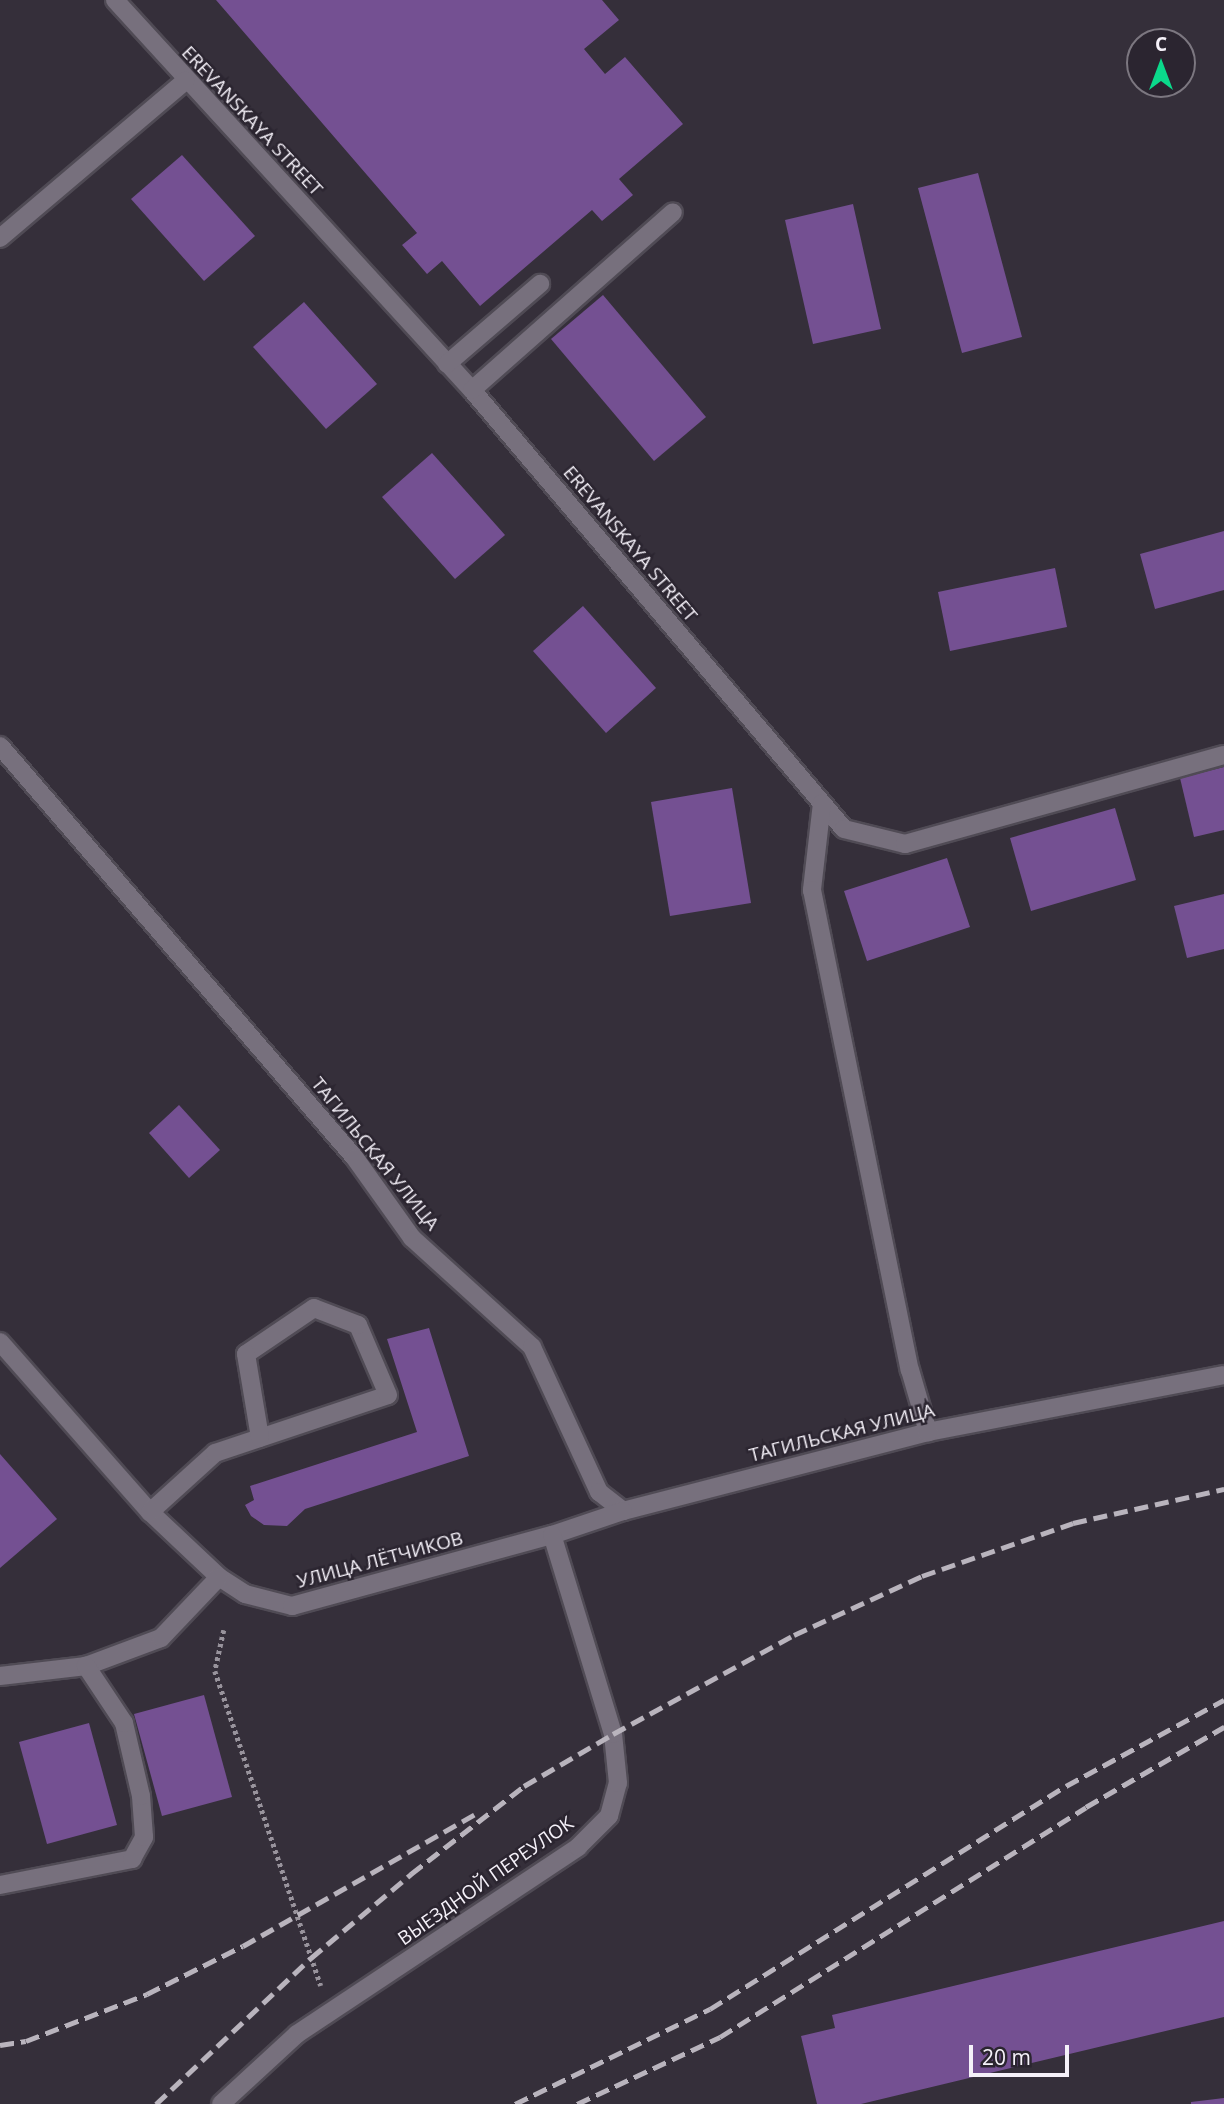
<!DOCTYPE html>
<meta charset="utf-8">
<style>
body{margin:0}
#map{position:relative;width:1224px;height:2104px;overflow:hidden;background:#352f3a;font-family:"Open Sans",sans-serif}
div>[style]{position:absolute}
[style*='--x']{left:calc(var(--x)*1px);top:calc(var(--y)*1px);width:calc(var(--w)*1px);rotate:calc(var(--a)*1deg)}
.building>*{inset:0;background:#745092}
.path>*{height:4.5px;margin-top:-2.25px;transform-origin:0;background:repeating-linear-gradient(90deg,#98939c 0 3.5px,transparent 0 7px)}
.roads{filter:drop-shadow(2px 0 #504b55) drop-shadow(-2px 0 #504b55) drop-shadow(0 2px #504b55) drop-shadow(0 -2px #504b55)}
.minor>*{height:18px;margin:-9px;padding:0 9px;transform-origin:9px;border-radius:9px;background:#77707d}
.rail>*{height:5px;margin-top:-2.5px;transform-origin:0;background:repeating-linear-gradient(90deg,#b9b4bd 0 14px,transparent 0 21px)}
span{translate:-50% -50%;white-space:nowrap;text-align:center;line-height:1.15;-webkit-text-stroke:5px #2b2530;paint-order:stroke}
.street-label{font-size:19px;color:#f5f1f9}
.north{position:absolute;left:1126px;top:28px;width:70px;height:70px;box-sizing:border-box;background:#2b2530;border:2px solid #7c7780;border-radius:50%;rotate:0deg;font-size:19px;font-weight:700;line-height:28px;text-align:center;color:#f5f1f9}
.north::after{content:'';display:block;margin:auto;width:24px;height:32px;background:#0bd98b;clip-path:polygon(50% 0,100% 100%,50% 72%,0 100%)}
.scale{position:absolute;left:969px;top:2045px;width:100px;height:32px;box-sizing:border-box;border:4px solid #f5f1f9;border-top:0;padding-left:9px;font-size:21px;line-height:24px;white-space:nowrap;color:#f5f1f9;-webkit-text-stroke:5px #2b2530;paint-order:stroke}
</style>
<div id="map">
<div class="building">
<i style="clip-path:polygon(216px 0,602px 0,619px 20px,584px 49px,605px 74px,625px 57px,683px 124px,619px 179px,633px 195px,602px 221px,592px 210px,480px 306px,442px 261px,427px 274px,402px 245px,417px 233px)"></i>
<i style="clip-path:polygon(182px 155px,255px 236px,204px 281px,131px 199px)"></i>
<i style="clip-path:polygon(978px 173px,1022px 337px,962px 353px,918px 188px)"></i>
<i style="clip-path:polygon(853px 204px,881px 329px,813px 344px,785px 220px)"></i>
<i style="clip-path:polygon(603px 295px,706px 417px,654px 461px,551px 339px)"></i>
<i style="clip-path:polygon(304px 302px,377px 384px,326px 429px,253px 347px)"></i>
<i style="clip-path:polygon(432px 453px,505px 535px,455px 579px,382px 497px)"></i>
<i style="clip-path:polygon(1224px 531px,1224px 590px,1155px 609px,1140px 554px)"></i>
<i style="clip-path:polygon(1055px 568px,1067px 627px,950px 651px,938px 592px)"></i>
<i style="clip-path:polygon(583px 606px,656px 688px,606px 733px,533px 651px)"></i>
<i style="clip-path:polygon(1224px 767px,1224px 830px,1194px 837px,1180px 778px)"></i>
<i style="clip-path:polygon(732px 788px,751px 903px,670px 916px,651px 802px)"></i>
<i style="clip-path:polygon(1115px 808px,1136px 880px,1031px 911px,1010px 838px)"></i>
<i style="clip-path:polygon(947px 858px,970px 927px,867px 961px,844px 891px)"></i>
<i style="clip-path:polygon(1224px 894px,1224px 949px,1187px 958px,1174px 906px)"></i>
<i style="clip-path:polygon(179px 1105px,220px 1150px,189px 1178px,149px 1133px)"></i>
<i style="clip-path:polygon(429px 1328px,469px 1456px,305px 1509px,287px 1526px,264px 1525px,251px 1516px,245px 1505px,254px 1500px,250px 1486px,417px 1432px,387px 1339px)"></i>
<i style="clip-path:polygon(0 1454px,57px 1519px,0 1568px)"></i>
<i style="clip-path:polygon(204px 1695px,232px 1797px,162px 1816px,134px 1714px)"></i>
<i style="clip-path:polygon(89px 1723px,117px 1825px,47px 1844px,19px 1742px)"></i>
<i style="clip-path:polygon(1224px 1921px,1224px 2017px,861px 2104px,817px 2104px,801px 2036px,835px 2028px,832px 2015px)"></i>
<i style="clip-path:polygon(1224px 2098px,1224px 2104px,1191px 2104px,1191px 2102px)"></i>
</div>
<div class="path">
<i style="--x:224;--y:1630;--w:42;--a:102.4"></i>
<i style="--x:215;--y:1671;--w:332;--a:71.4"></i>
</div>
<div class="roads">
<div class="minor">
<i style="--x:115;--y:0;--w:529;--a:47.53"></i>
<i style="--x:472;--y:390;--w:575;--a:49.72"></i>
<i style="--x:844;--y:829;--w:63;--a:13.8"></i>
<i style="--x:905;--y:844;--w:331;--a:-15.6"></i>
<i style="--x:0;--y:238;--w:243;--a:-40.3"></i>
<i style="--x:447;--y:364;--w:123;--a:-40.7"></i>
<i style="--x:472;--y:390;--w:268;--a:-41.5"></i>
<i style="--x:0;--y:746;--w:544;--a:49.25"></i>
<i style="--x:355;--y:1158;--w:98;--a:54.5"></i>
<i style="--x:412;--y:1238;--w:162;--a:42.2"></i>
<i style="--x:532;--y:1347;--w:160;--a:65.2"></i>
<i style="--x:599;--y:1492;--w:31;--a:38"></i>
<i style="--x:623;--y:1511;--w:315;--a:-14.5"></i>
<i style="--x:928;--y:1432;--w:301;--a:-10.9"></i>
<i style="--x:822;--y:803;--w:88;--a:96.6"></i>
<i style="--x:812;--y:890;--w:490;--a:78.5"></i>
<i style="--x:910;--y:1370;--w:65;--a:73.8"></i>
<i style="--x:0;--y:1342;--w:227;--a:48.6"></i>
<i style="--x:150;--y:1512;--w:95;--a:43.3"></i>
<i style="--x:219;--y:1577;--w:31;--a:33"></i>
<i style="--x:245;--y:1594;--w:49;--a:14.3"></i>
<i style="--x:292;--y:1606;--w:270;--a:-15.3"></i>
<i style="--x:552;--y:1535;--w:75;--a:-18.7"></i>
<i style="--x:150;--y:1512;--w:88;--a:-42.2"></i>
<i style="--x:215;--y:1453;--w:182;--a:-18.5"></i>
<i style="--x:388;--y:1395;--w:76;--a:-113.2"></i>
<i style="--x:358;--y:1325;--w:47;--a:-158.9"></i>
<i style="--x:314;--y:1308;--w:82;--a:145.9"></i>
<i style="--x:246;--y:1354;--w:85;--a:80.5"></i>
<i style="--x:0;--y:1676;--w:87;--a:-6.6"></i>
<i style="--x:86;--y:1666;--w:80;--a:-20.5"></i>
<i style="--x:161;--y:1638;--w:84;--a:-46.4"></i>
<i style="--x:0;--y:1885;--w:135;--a:-11.1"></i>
<i style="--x:132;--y:1859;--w:25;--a:-61"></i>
<i style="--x:144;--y:1837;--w:41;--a:-94.2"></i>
<i style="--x:141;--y:1796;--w:75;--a:-103.1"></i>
<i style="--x:124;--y:1723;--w:69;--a:-123.7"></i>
<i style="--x:221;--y:2104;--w:103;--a:-42.6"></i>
<i style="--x:297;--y:2034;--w:338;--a:-33.6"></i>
<i style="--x:578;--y:1847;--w:44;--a:-45"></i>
<i style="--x:609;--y:1816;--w:34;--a:-75"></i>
<i style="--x:618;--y:1783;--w:49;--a:-95.8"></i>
<i style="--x:613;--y:1734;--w:208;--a:-107"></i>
</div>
</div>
<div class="rail">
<i style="--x:0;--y:2045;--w:26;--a:-9"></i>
<i style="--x:26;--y:2041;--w:130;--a:-21.2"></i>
<i style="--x:147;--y:1994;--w:107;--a:-26.6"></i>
<i style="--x:243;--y:1946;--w:271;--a:-29.6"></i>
<i style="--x:156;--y:2104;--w:213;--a:-43.3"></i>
<i style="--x:311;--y:1958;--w:131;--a:-40"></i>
<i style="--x:411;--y:1874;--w:143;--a:-37.9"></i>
<i style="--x:524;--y:1786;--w:103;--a:-30.3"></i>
<i style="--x:613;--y:1734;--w:206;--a:-28.7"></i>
<i style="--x:794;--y:1635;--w:141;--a:-24.7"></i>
<i style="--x:922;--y:1576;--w:160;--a:-19.3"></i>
<i style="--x:1073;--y:1523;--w:155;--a:-12.7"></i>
<i style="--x:515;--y:2104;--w:217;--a:-26"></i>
<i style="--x:710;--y:2009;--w:420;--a:-32.1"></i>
<i style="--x:1066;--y:1786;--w:180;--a:-28.6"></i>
<i style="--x:577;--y:2104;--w:158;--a:-25.1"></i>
<i style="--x:720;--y:2037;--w:432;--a:-32.1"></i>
<i style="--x:1086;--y:1807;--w:160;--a:-30.1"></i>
</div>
<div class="street-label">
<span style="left:252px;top:121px;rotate:47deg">EREVANSKAYA STREET</span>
<span style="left:630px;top:544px;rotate:50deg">EREVANSKAYA STREET</span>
<span style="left:375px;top:1154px;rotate:51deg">ТАГИЛЬСКАЯ УЛИЦА</span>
<span style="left:842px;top:1433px;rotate:-14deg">ТАГИЛЬСКАЯ УЛИЦА</span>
<span style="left:380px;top:1560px;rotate:-15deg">УЛИЦА ЛЁТЧИКОВ</span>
<span style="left:486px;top:1881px;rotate:-35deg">ВЫЕЗДНОЙ ПЕРЕУЛОК</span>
</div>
<div class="north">С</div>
<div class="scale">20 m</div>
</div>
